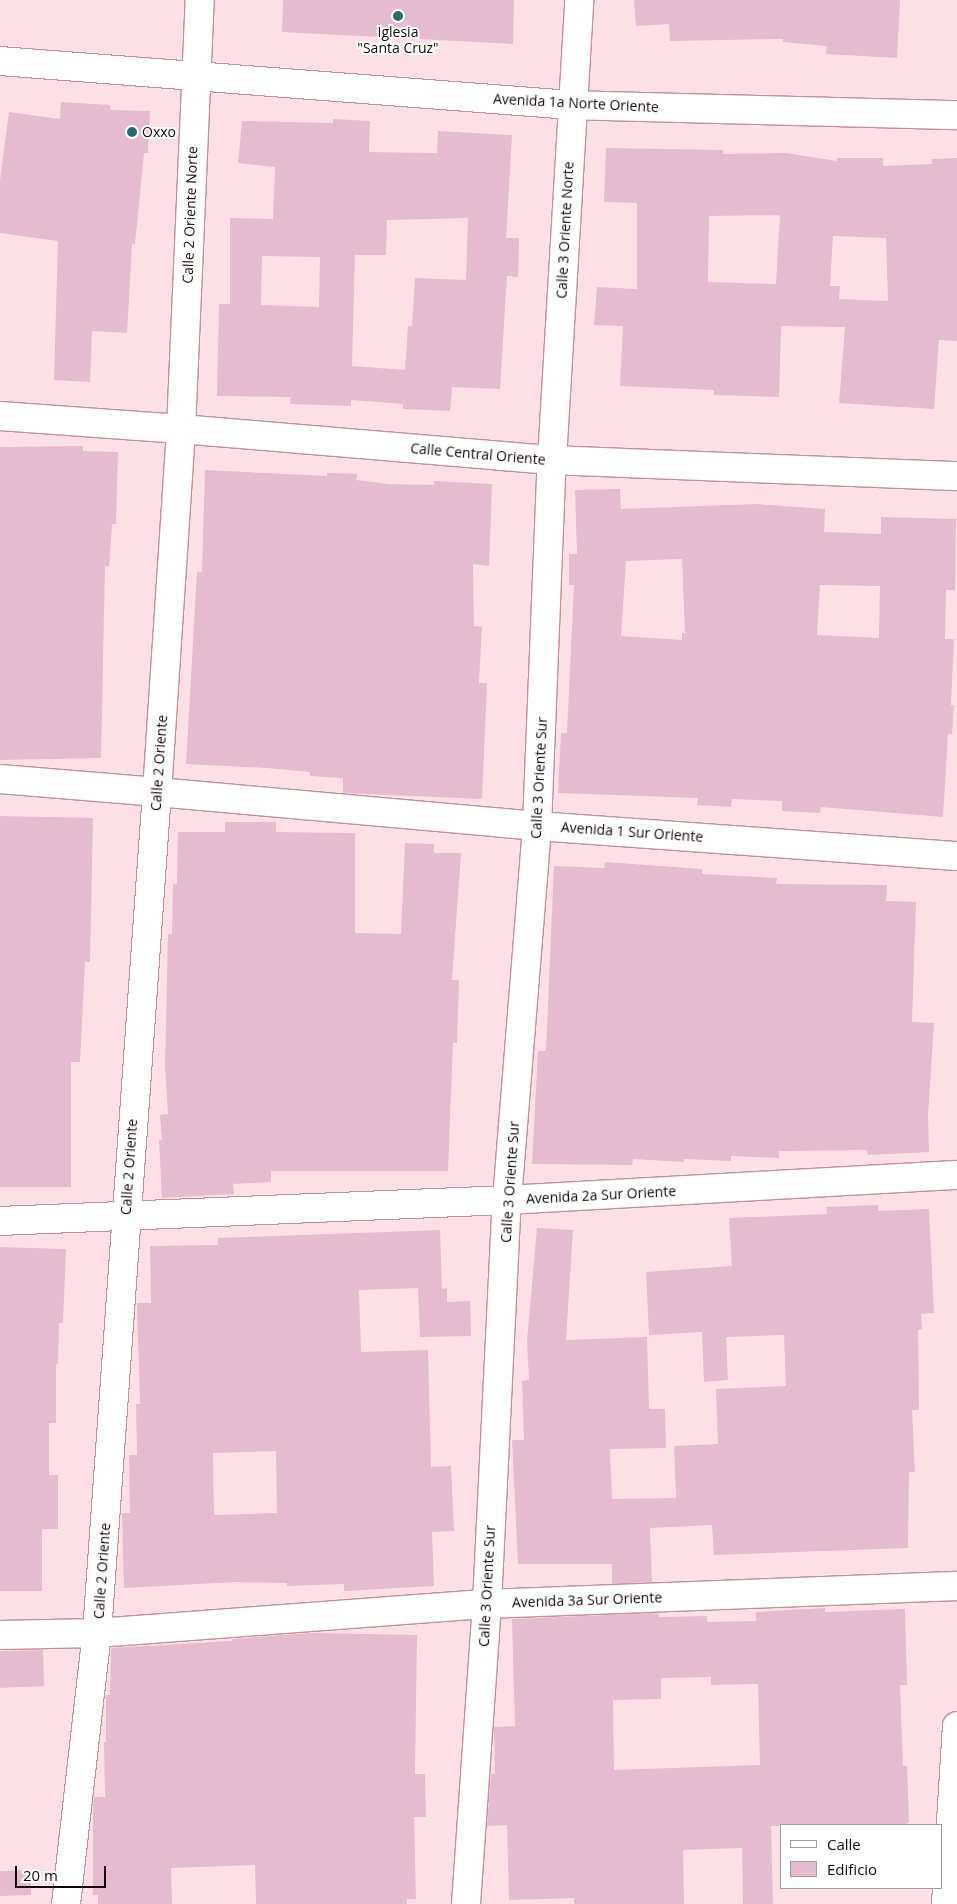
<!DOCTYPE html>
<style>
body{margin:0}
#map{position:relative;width:957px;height:1904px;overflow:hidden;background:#fde0e5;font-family:"Open Sans",sans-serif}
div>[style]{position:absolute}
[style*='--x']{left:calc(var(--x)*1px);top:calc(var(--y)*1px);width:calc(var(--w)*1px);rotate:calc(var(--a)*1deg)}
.building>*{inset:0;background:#e5bbcf}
.roads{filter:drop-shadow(1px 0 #be9299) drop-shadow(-1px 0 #be9299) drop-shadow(0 1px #be9299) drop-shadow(0 -1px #be9299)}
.minor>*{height:28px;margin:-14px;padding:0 14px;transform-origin:14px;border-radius:14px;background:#fff}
.tertiary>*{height:28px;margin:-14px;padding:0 14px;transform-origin:14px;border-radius:14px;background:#fff}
.secondary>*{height:28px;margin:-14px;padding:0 14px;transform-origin:14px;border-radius:14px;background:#fff}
.dots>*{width:14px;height:14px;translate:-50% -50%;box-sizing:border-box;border:2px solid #fff;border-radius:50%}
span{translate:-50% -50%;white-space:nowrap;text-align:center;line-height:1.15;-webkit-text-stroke:4px #fff;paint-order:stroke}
.poi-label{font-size:14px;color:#150709}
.left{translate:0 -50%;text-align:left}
.street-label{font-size:14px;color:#150709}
.legend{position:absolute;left:780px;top:1824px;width:162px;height:65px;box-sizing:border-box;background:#fff;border:1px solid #a19c9d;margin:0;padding:6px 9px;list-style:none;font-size:15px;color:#150709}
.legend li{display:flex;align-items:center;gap:10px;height:25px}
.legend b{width:25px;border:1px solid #a19c9d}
.scale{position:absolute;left:15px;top:1866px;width:91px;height:22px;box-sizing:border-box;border:2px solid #150709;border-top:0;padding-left:6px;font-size:15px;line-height:18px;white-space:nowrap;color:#150709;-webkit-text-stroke:4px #fff;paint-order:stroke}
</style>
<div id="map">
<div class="building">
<i style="clip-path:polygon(283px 0,514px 0,513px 44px,282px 32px)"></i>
<i style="clip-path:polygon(634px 0,900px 0,897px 58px,826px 54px,827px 46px,783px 42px,783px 39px,670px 41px,669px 24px,636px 26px)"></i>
<i style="clip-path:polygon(61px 102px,110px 105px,110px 110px,150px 111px,148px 153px,144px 153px,135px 244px,132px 244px,127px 333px,92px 331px,90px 382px,54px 380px,58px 241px,0 233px,0 180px,9px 112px,60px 119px)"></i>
<i style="clip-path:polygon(evenodd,333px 119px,370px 121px,369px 152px,437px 153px,438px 131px,512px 135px,506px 238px,519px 238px,518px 277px,507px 276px,500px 389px,452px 387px,450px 411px,403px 409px,403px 404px,351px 400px,351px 406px,290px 404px,291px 397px,217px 396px,219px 304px,230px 304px,230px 218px,273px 219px,275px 167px,238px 163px,242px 121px,333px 123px,333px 119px,468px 218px,466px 280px,415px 278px,412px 326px,408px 326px,405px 370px,352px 366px,355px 255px,386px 255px,387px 220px,468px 218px,333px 119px,262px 256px,320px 257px,319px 307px,261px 305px,262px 256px)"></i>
<i style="clip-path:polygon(evenodd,606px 148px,723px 150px,723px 154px,786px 153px,837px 161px,837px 158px,883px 158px,883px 166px,932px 164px,932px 159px,957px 158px,957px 341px,939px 340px,934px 409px,839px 403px,845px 327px,781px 326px,779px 397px,714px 395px,714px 390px,620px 386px,623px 326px,594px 325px,597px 287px,637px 289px,637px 203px,604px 202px,606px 148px,780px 215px,776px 284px,708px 282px,709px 216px,780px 215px,606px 148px,833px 236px,886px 238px,888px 301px,839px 299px,840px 286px,830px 286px,833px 236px)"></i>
<i style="clip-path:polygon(83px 446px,83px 451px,118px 452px,116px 524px,112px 524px,109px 567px,105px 566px,101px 758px,0 760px,0 447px)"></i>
<i style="clip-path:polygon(205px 470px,327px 476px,327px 473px,357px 474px,356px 480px,388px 484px,434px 485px,434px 481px,492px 484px,489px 566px,473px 564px,474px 626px,482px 627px,479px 683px,487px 683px,482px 799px,343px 793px,343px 778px,310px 776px,310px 772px,267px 768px,186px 764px,197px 572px,202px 572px)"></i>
<i style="clip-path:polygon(evenodd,620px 489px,621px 509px,756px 504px,825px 509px,824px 532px,881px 534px,881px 517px,956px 519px,955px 590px,946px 590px,945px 639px,954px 639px,951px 705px,954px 705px,952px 734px,948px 734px,943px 817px,821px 807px,820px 813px,782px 811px,782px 801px,732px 799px,731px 807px,697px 805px,698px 798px,558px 793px,561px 733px,567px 733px,574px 585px,569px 585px,569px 554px,577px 554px,575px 490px,620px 489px,682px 559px,685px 633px,682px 633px,682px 640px,621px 636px,626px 561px,682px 559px,620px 489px,820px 585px,880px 586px,879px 638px,817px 635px,820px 585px)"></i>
<i style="clip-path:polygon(0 816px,93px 818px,90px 962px,85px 962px,80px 1062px,71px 1062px,71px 1187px,0 1187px)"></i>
<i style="clip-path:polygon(225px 822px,276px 822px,276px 832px,355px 833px,355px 933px,401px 934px,405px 843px,434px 844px,434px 853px,461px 853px,452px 980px,459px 980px,457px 1043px,453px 1043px,448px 1171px,271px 1171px,271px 1182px,233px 1184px,234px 1194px,162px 1198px,159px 1140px,162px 1140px,160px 1115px,168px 1114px,165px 1068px,168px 934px,172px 934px,173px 884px,177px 884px,178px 832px,225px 832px)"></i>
<i style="clip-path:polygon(605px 862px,702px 869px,702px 874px,777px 878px,776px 884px,887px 885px,886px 901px,916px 902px,912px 1022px,934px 1023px,928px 1117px,929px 1152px,868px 1155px,867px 1150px,779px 1151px,779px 1158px,731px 1156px,731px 1161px,684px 1159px,684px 1162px,633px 1159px,632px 1165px,532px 1164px,538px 1051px,546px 1051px,554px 866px,604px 868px)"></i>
<i style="clip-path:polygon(878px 1205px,878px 1211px,929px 1209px,934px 1313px,921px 1314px,922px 1329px,918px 1330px,919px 1410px,912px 1410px,915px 1472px,909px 1472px,908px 1548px,714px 1555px,712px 1525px,650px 1528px,652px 1582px,612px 1584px,612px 1564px,518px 1564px,512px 1440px,524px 1440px,522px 1381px,529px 1380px,527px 1341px,537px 1228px,573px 1230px,566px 1340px,647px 1337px,649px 1409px,665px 1409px,666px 1448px,610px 1449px,612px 1499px,676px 1498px,674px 1446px,718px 1444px,716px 1389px,786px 1386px,784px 1335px,726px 1337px,728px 1380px,704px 1382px,702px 1332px,649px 1335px,646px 1272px,732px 1266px,729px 1218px,827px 1214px,826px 1207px)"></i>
<i style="clip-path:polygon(evenodd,440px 1230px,442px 1289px,447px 1288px,447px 1302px,470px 1301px,471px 1336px,420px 1337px,418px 1288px,359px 1290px,361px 1352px,428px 1350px,431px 1467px,451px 1466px,454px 1531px,432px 1532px,434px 1586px,344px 1591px,344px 1584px,287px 1586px,287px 1583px,235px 1582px,124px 1588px,122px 1513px,130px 1513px,129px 1455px,137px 1455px,136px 1404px,140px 1404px,137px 1303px,151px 1303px,150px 1246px,218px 1245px,218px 1238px,440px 1230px,276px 1451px,277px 1513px,214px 1515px,213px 1453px,276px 1451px)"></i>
<i style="clip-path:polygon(0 1247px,66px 1249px,63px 1323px,59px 1323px,58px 1364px,56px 1364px,56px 1423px,49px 1423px,49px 1475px,58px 1475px,58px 1529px,42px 1529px,42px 1591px,0 1591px)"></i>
<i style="clip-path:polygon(evenodd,825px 1608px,825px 1612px,905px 1609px,907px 1685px,900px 1685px,903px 1766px,907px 1766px,909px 1822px,905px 1825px,771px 1826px,773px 1904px,743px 1904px,742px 1848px,683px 1850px,684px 1904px,574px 1904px,574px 1898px,509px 1900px,507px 1825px,487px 1826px,491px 1774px,495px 1774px,494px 1727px,515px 1726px,512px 1619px,652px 1613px,659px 1614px,659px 1617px,707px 1616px,707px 1622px,756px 1621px,756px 1612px,825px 1608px,711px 1677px,711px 1685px,758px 1684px,760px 1765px,614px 1770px,613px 1700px,661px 1699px,661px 1678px,711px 1677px)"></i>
<i style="clip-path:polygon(310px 1633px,417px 1635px,415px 1774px,425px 1774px,426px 1817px,414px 1817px,416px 1899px,407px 1899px,407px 1904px,256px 1904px,255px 1865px,171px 1868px,172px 1904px,98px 1904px,98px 1895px,93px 1895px,93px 1808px,94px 1797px,105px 1797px,104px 1742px,106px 1742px,106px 1695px,110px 1695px,111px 1648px,232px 1641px,232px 1639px)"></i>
<i style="clip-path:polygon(43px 1650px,44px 1686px,0 1688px,0 1651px)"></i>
<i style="clip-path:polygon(31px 1870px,31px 1895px,0 1896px,0 1871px)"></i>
</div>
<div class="roads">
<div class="minor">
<i style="--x:0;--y:61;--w:573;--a:4.41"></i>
<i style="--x:571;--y:105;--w:386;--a:1.5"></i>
<i style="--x:0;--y:416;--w:181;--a:4.1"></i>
<i style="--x:157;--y:792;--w:382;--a:5.1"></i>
<i style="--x:537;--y:826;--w:421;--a:4.1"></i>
<i style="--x:0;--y:1221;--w:507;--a:-2.37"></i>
<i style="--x:507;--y:1200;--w:451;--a:-3.2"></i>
<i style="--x:0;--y:1635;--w:97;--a:-1.2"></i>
<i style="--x:97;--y:1633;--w:391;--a:-4.3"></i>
<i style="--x:487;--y:1604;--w:470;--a:-2.2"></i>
<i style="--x:946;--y:1904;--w:178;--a:-86.5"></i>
</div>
<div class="tertiary">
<i style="--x:0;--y:779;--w:158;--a:4.7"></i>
</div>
<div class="secondary">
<i style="--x:181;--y:429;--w:372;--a:4.8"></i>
<i style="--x:552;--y:460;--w:405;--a:2.3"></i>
<i style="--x:66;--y:1904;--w:273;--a:-83.5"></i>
<i style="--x:97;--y:1633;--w:843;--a:-85.92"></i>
<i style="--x:157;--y:792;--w:364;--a:-86.2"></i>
<i style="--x:181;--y:429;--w:429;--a:-87.5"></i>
<i style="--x:466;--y:1904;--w:301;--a:-86"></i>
<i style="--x:487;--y:1604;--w:404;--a:-87.2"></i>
<i style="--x:507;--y:1200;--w:375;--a:-85.4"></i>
<i style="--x:537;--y:826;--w:366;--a:-87.7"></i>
<i style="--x:552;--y:460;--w:461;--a:-86.6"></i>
</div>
</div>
<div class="dots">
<i style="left:398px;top:16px;background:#256e69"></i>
<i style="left:132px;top:132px;background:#256e69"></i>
</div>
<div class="poi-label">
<span style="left:398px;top:40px">Iglesia<br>"Santa Cruz"</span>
<span class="left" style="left:142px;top:132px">Oxxo</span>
</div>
<div class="street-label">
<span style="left:576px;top:103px;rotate:3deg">Avenida 1a Norte Oriente</span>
<span style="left:190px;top:215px;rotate:-88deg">Calle 2 Oriente Norte</span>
<span style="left:565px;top:230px;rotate:-87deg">Calle 3 Oriente Norte</span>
<span style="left:478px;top:454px;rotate:5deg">Calle Central Oriente</span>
<span style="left:159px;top:763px;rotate:-86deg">Calle 2 Oriente</span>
<span style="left:539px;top:778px;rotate:-87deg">Calle 3 Oriente Sur</span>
<span style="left:632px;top:832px;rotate:4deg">Avenida 1 Sur Oriente</span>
<span style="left:129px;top:1167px;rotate:-86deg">Calle 2 Oriente</span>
<span style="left:510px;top:1182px;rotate:-86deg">Calle 3 Oriente Sur</span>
<span style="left:601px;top:1195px;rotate:-3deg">Avenida 2a Sur Oriente</span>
<span style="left:102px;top:1571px;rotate:-86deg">Calle 2 Oriente</span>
<span style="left:487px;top:1586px;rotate:-87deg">Calle 3 Oriente Sur</span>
<span style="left:587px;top:1600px;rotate:-2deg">Avenida 3a Sur Oriente</span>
</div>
<ul class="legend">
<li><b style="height:6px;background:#fff"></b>Calle</li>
<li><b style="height:14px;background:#e5bbcf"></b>Edificio</li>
</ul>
<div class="scale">20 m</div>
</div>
